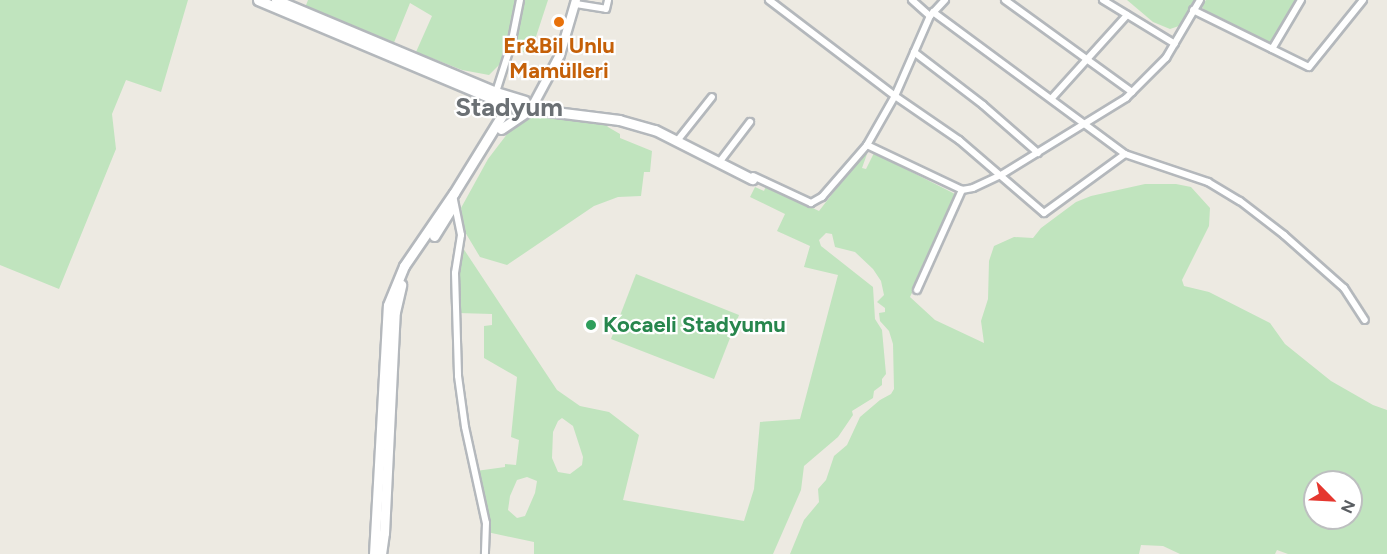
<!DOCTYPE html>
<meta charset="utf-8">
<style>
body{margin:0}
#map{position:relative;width:1387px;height:554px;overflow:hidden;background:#edeae2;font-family:Figtree,sans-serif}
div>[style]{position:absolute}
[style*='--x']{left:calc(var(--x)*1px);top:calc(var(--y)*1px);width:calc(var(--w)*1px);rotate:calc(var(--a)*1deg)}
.green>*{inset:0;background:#c0e4be}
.roads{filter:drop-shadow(2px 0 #b4b8bc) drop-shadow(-2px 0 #b4b8bc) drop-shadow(0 2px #b4b8bc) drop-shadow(0 -2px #b4b8bc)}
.minor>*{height:6px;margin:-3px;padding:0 3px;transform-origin:3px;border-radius:3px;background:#fff}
.tertiary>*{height:8px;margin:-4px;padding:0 4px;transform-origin:4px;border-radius:4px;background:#fff}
.secondary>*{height:9px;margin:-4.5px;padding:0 4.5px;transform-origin:4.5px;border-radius:4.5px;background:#fff}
.dots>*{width:16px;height:16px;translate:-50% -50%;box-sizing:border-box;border:3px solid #fff;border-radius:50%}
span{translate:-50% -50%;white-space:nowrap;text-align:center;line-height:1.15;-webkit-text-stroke:4.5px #fff;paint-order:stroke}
.food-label{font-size:22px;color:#c56008;font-weight:700}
.leisure-label{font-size:22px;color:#27864d;font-weight:700}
.left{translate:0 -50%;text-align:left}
.quarter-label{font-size:26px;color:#6b7074;font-weight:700}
.north{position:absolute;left:1303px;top:470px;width:60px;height:60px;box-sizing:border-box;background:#fff;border:2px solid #bdbfc0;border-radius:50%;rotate:114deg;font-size:16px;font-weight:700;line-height:24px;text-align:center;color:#5a5e62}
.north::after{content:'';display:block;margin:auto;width:21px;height:27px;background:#e5372f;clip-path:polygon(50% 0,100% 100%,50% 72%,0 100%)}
</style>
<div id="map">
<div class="green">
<i style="clip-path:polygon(0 0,188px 0,161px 92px,126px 80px,112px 114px,116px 149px,59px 289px,0 265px)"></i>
<i style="clip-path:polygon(308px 0,516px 0,502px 62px,489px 75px,462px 70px,416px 52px,432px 16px,410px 3px,391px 50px,303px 13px)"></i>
<i style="clip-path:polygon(524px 0,548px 0,530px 55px,514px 48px)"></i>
<i style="clip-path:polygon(1127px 0,1195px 0,1179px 26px,1170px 29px,1153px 22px)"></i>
<i style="clip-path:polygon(1206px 0,1297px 0,1271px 45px,1207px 13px,1201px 6px)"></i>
<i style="clip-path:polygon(534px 112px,603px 120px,608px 127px,620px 134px,620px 138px,652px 151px,650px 172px,644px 172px,641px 196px,618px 197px,594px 206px,507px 265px,480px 257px,465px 232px,461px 208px,488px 159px,511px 129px)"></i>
<i style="clip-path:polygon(evenodd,864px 153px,867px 154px,862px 168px,866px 169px,874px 153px,957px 195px,910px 297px,935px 320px,984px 343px,981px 321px,988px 299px,989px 261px,994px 246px,1014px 237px,1033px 238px,1041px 228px,1076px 202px,1091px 196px,1145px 184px,1176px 184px,1191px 187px,1210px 208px,1209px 226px,1182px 280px,1184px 286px,1209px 292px,1270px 323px,1285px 344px,1331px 381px,1373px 405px,1387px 410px,1387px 554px,1288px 554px,1277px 550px,1275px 554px,1180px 554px,1163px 546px,1141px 545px,1139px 554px,790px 554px,804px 520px,819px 502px,818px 489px,826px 480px,834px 456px,847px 445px,860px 417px,880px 400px,891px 394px,894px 389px,893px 344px,889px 331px,880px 321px,879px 313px,885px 312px,885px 308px,877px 302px,884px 295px,881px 281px,873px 269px,855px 252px,835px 247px,832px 234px,826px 233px,819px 240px,821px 246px,873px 287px,875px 319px,882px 330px,886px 374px,882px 379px,882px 385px,874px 391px,873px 398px,852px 411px,853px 415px,838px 437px,804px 466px,801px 490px,773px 554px,534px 554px,534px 542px,487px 532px,476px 471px,505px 467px,505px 464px,516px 465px,519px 440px,511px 437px,517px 377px,484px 358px,484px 326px,492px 325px,492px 314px,458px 313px,461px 245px,557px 390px,580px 406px,609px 412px,639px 435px,623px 500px,744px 521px,754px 489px,760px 422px,800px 419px,838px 275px,804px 267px,810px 246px,777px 231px,785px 214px,750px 197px,755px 187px,764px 191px,766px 186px,819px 211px,864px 153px,562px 418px,573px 426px,583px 457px,582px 465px,570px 474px,558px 472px,552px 458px,553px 432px,558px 421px,562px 418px,864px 153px,527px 477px,537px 481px,535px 493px,525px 516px,517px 518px,508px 510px,510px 496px,517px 480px,527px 477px,864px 153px,1315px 482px,1351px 482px,1351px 518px,1315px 518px,1315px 482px)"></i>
<i style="clip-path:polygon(636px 274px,739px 315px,714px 379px,611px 339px)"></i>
</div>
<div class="roads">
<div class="minor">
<i style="--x:769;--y:0;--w:158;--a:37.3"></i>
<i style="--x:895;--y:96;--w:78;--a:34.5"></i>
<i style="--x:959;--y:140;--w:112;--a:40.7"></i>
<i style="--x:1044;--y:213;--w:100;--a:-36.1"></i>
<i style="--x:912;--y:0;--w:24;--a:42"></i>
<i style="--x:1005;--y:0;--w:157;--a:35.9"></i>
<i style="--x:1103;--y:0;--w:84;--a:31.4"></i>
<i style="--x:576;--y:4;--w:30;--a:9"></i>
<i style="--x:606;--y:9;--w:9;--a:-77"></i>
<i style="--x:1193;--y:10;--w:129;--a:26.2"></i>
<i style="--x:1309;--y:67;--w:86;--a:-51.1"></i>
<i style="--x:933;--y:12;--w:239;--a:36.5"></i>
<i style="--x:1125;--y:154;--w:88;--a:18.6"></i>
<i style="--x:1208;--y:182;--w:37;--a:31"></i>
<i style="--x:1240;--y:201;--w:56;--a:37.7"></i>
<i style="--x:1284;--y:235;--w:80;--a:41.5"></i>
<i style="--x:1344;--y:288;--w:38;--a:57"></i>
<i style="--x:1272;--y:49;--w:57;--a:-59.4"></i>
<i style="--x:914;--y:52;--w:87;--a:37.5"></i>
<i style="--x:983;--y:105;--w:73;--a:41.1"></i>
<i style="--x:496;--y:92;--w:49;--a:-72.3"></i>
<i style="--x:511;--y:45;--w:46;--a:-78.7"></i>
<i style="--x:1052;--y:98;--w:112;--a:-47.9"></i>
<i style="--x:677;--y:141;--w:56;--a:-51.5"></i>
<i style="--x:867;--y:145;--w:105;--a:25.3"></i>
<i style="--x:962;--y:190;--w:11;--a:-10"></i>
<i style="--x:973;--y:188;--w:31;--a:-25"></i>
<i style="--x:1001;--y:175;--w:147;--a:-31.6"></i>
<i style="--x:1126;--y:98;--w:57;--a:-45"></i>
<i style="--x:1166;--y:58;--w:67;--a:-59.6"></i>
<i style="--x:721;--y:160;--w:48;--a:-52.7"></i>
<i style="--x:753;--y:176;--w:64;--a:25"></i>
<i style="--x:811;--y:203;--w:13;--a:-29"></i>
<i style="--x:822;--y:197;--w:69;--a:-49.1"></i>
<i style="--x:867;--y:145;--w:56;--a:-60.3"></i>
<i style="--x:895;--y:96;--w:87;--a:-66.4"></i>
<i style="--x:930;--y:16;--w:22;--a:-47"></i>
<i style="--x:453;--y:195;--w:41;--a:78.7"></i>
<i style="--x:461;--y:235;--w:38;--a:99"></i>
<i style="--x:455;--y:273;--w:103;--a:88.3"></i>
<i style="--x:458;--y:376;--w:51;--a:82.2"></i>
<i style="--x:465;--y:427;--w:98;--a:77.7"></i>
<i style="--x:486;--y:523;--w:31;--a:92"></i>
<i style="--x:917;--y:290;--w:110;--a:-65.8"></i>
</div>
<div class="tertiary">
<i style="--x:531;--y:109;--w:61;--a:-61.8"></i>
<i style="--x:560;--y:55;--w:57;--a:-73.8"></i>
</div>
<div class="secondary">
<i style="--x:258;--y:0;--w:253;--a:22.8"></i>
<i style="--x:491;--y:98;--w:41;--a:15.4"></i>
<i style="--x:531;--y:109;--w:89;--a:7.1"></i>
<i style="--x:619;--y:120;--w:37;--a:16"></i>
<i style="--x:655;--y:130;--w:109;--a:26.8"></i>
<i style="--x:276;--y:0;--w:238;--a:22.7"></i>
<i style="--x:496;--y:92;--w:30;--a:17"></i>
<i style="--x:501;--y:129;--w:36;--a:-34"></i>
<i style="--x:434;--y:236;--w:34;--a:-58"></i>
<i style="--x:374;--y:554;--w:249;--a:-86.8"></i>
<i style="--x:388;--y:305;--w:42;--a:-67.7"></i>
<i style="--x:404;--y:266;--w:88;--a:-55.6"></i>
<i style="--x:454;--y:193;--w:110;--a:-58.3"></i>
<i style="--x:381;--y:554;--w:21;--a:-82"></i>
<i style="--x:384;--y:533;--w:221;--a:-87.2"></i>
<i style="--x:395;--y:312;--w:28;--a:-77"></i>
</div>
</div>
<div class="dots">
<i style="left:559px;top:22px;background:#e8710a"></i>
<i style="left:591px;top:325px;background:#2e9e5b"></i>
</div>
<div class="food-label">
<span style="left:559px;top:58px">Er&amp;Bil Unlu<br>Mamülleri</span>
</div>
<div class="leisure-label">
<span class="left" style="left:603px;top:325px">Kocaeli Stadyumu</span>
</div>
<div class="quarter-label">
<span style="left:509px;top:108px">Stadyum</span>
</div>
<div class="north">N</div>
</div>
